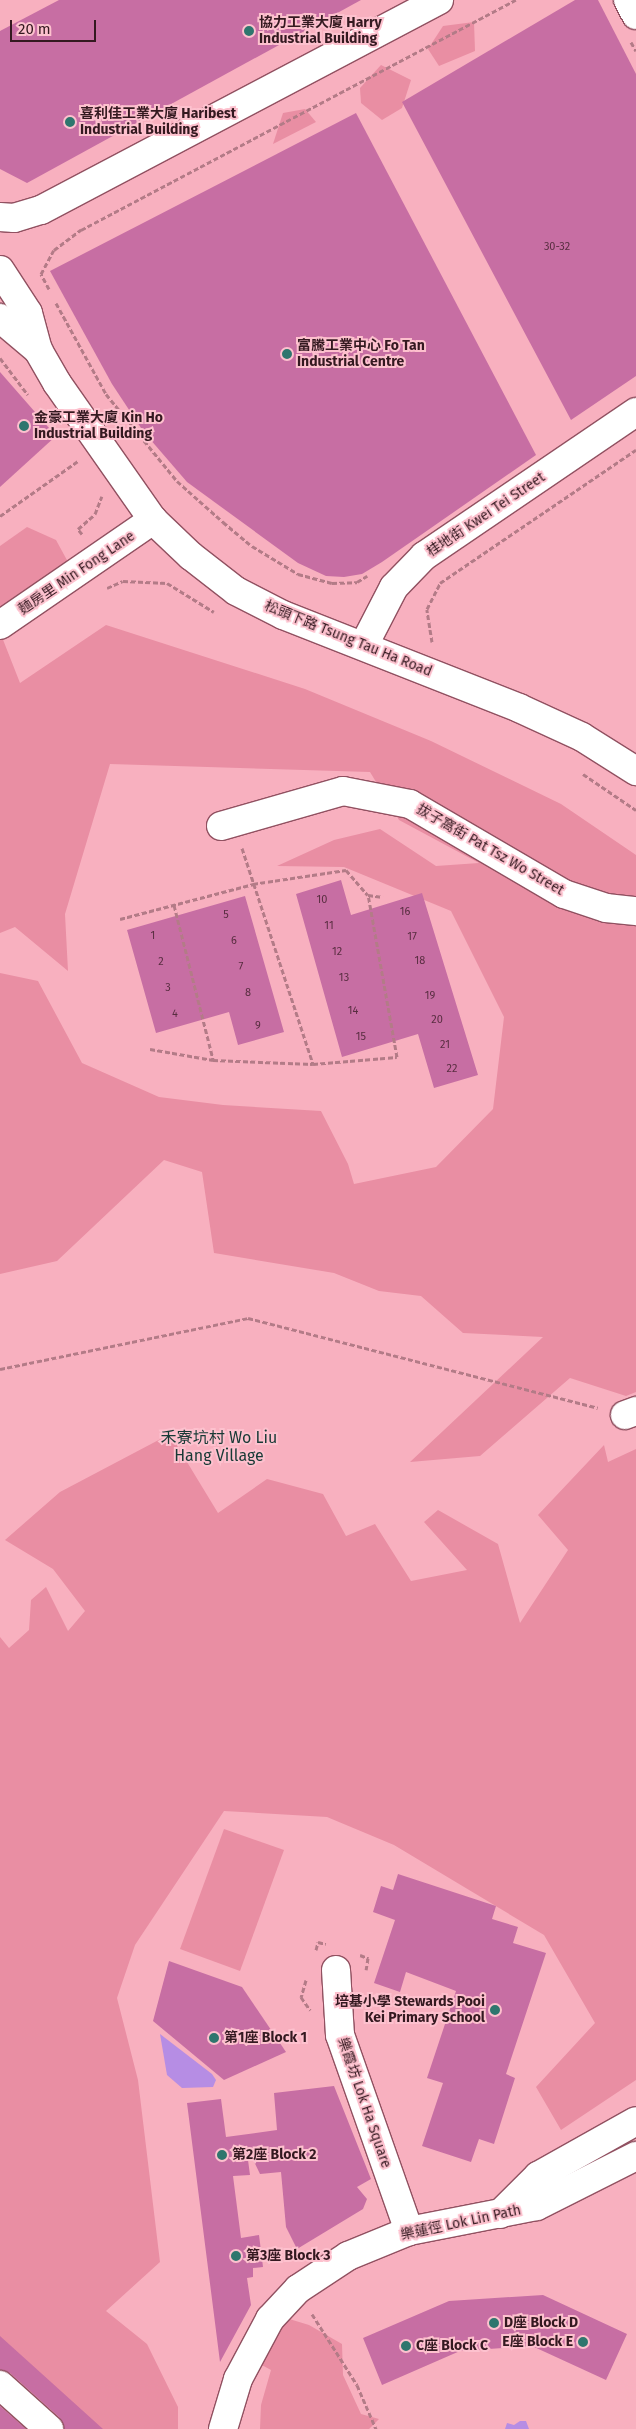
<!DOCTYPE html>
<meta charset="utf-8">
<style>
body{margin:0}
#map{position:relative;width:636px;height:2429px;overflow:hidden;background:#f8b0bf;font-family:"Fira Sans","Noto Sans TC",sans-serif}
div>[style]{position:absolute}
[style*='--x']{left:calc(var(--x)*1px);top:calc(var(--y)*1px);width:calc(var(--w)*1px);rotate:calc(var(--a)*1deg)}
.green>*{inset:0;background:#e98ea3}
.water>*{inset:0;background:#b68de4}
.building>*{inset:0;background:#c76ea3}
.path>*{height:3px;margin-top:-1.5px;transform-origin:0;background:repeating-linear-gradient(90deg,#b37b87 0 5px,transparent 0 7.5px)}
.roads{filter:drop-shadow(1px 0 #915161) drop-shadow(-1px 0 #915161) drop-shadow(0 1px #915161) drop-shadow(0 -1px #915161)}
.minor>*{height:28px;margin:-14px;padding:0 14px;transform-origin:14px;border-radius:14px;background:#fff}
.dots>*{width:14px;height:14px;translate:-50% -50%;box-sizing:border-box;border:2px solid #fdc1ce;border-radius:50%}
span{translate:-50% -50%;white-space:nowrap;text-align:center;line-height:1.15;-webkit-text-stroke:4px #fdc1ce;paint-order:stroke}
.number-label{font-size:11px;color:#592e41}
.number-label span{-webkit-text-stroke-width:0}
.poi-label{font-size:14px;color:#341920;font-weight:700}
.left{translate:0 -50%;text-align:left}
.right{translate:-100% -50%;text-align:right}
.street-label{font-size:14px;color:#341920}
.quarter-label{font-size:16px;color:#173935}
.scale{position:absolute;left:10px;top:20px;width:86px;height:22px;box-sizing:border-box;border:2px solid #341920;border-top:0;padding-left:6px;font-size:15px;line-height:18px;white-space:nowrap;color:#341920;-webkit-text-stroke:4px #fdc1ce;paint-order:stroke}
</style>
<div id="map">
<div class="green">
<i style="clip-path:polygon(474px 22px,475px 51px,439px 66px,428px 49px,443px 26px)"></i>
<i style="clip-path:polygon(381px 65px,411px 80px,402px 108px,382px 120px,361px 103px,360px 88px)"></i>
<i style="clip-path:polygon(305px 109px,316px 122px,273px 144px,283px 113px)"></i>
<i style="clip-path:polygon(27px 527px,56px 540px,68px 562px,0 610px,0 546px)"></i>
<i style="clip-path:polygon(106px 625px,305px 689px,431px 741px,561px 804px,636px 855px,636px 1392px,626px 1396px,570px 1378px,480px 1456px,410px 1462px,543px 1337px,463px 1333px,421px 1296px,379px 1291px,334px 1273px,214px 1253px,202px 1172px,164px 1160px,57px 1261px,0 1274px,0 973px,38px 981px,82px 1063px,159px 1097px,223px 1105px,321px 1111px,348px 1164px,354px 1184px,436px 1167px,493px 1109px,504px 1017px,451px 911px,344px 867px,277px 866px,334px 840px,380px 829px,436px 866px,479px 863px,399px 820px,370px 772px,110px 764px,65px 914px,68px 971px,15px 927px,0 933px,0 632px,20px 683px)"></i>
<i style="clip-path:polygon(170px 1434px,218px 1513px,267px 1479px,323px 1494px,346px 1536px,375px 1524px,411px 1581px,467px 1570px,424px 1522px,438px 1510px,498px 1544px,520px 1623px,568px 1550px,538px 1515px,604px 1445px,608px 1462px,636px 1449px,636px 2080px,561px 2130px,536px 2087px,595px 2023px,544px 1935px,394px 1845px,327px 1817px,224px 1811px,135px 1945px,117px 1998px,138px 2080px,160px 2262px,106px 2311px,147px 2344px,178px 2407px,178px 2429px,73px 2429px,36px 2384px,0 2368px,0 1637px,9px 1648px,29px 1630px,31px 1600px,46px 1587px,68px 1631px,85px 1611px,53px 1569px,5px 1540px,60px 1492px)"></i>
<i style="clip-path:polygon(224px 1829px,284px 1850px,240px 1971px,180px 1949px)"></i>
<i style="clip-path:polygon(286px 2318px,309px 2325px,342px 2344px,343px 2375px,361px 2414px,379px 2419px,369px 2429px,260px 2429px,261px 2405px,271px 2370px,258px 2363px)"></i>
</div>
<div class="water">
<i style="clip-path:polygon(160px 2034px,212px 2074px,216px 2080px,213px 2087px,182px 2088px,167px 2075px)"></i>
<i style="clip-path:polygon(520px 2421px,526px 2421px,529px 2429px,505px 2429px,507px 2423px,514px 2425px)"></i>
</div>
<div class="building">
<i style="clip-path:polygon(59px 0,361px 0,27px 183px,0 169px,0 31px)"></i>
<i style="clip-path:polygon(575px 0,598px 0,636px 74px,636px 376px,571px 420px,402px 102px)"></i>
<i style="clip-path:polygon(356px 113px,536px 455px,382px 562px,362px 574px,344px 577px,326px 576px,298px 563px,187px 482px,143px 431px,112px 384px,50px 271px)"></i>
<i style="clip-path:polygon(0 372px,56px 436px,0 487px)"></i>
<i style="clip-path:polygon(341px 880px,351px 915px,422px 893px,478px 1075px,434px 1088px,418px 1034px,342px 1057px,296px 894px)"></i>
<i style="clip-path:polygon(245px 896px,284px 1032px,238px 1045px,229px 1012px,156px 1033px,127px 930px)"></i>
<i style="clip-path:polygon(398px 1874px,496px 1906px,492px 1919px,518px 1927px,513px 1943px,546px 1953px,506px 2074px,515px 2078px,494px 2144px,479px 2139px,471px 2162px,422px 2146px,443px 2083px,427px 2078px,456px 1991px,406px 1972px,400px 1992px,374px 1983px,395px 1920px,373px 1912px,381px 1886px,393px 1890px)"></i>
<i style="clip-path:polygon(169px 1961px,242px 1987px,286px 2052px,224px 2080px,153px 2021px)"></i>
<i style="clip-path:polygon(334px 2086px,371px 2179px,357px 2187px,367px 2199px,363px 2209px,297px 2249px,286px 2227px,281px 2172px,260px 2174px,246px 2145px,250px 2175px,233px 2176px,241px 2238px,259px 2235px,263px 2267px,253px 2268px,253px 2277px,247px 2278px,251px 2305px,220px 2362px,187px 2103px,221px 2099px,226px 2137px,277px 2130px,274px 2093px)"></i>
<i style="clip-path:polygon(543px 2295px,627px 2334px,606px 2380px,532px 2346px,460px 2351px,382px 2385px,363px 2338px,449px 2301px)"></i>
<i style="clip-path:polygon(0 2336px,103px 2429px,64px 2429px,59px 2417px,10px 2373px,0 2370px)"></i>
<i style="clip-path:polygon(0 2406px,26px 2429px,0 2429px)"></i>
</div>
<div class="path">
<i style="--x:631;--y:42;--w:10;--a:61"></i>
<i style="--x:49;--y:289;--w:17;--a:-118"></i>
<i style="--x:41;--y:274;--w:27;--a:-62"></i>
<i style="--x:54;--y:250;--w:34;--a:-37"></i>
<i style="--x:81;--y:230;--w:492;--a:-27.9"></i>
<i style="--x:56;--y:303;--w:104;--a:61.2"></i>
<i style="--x:106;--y:394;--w:112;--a:50.8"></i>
<i style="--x:177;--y:481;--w:62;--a:41.7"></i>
<i style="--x:223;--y:522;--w:38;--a:40"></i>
<i style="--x:252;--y:546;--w:54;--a:31.3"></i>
<i style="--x:298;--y:574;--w:35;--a:15"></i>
<i style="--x:332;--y:583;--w:25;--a:-2"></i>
<i style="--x:357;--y:582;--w:12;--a:-31"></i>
<i style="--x:0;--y:358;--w:46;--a:52.9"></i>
<i style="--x:0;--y:516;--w:95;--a:-35.2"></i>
<i style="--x:82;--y:534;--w:6;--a:-129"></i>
<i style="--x:78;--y:529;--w:23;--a:-41"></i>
<i style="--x:95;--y:514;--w:19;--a:-69"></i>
<i style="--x:107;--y:588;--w:17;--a:-24"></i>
<i style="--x:123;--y:581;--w:44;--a:2.6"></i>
<i style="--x:167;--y:583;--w:55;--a:31.7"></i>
<i style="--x:432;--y:642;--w:33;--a:-99"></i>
<i style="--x:427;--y:609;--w:29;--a:-63"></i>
<i style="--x:440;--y:583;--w:237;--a:-34.2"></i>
<i style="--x:583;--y:774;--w:64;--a:34.2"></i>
<i style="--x:242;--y:848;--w:227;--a:71.8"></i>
<i style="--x:174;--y:905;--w:159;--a:75.8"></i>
<i style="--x:120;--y:919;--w:138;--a:-14.7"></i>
<i style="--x:253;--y:884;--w:94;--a:-8.6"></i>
<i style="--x:346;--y:870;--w:33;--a:49"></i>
<i style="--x:368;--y:895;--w:15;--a:8"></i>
<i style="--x:150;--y:1049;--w:64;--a:9.9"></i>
<i style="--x:213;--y:1060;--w:100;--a:2.3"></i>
<i style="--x:313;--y:1064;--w:84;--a:-4.8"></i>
<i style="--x:397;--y:1057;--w:165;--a:-100.1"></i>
<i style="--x:0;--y:1369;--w:253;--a:-11.6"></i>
<i style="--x:248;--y:1318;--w:361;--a:14.4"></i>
<i style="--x:316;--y:1950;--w:8;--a:-76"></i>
<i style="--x:318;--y:1942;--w:8;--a:14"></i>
<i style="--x:360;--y:1955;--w:9;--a:21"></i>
<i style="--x:368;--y:1958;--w:12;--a:99"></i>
<i style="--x:306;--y:1980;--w:18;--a:106"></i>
<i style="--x:301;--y:1997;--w:16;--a:55"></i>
<i style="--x:312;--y:2314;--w:84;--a:57.6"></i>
<i style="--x:357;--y:2385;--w:48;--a:66.6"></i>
</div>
<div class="roads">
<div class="minor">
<i style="--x:628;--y:0;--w:17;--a:62"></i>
<i style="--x:0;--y:217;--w:14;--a:4"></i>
<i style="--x:14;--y:218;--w:28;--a:-17"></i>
<i style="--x:41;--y:210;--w:450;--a:-27.8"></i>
<i style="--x:0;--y:270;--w:51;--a:56.9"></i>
<i style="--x:28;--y:313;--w:38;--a:75"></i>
<i style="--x:38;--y:350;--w:38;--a:60"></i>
<i style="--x:57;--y:383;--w:167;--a:55"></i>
<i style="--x:153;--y:520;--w:52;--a:43.5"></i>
<i style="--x:191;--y:556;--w:57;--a:37.9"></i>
<i style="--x:236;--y:591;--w:53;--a:27.1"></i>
<i style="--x:283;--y:615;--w:254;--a:21.5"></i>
<i style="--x:519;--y:708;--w:69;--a:24.7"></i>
<i style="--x:582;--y:737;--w:64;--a:32.2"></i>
<i style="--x:0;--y:318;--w:50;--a:40.1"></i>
<i style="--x:0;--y:625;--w:186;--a:-34.5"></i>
<i style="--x:364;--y:645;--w:65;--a:-62.7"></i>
<i style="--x:394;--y:587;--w:43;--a:-45.9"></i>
<i style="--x:424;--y:556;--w:256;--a:-34.2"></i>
<i style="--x:221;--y:826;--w:127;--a:-16"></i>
<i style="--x:343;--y:791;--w:68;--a:11"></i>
<i style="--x:410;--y:804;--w:178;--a:30.3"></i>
<i style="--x:564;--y:894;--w:44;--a:18.4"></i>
<i style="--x:606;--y:908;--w:30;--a:6"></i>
<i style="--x:625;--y:1415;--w:12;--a:-20"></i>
<i style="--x:336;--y:1970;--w:65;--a:86.5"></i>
<i style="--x:340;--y:2035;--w:208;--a:70.6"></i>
<i style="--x:500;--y:2214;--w:54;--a:-45"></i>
<i style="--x:538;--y:2176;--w:112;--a:-29.3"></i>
<i style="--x:0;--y:2385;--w:66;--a:41.9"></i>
<i style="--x:223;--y:2429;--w:52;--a:-73.3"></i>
<i style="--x:238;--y:2379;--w:68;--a:-61.9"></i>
<i style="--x:270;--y:2319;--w:41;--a:-47"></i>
<i style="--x:298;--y:2289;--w:60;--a:-33.4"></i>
<i style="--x:348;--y:2256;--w:66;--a:-22.3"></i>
<i style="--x:409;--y:2231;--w:130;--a:-11.1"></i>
<i style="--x:537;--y:2206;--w:111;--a:-26.8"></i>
</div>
</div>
<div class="dots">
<i style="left:249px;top:31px;background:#2f766e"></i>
<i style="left:70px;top:122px;background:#2f766e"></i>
<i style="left:287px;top:354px;background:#2f766e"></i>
<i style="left:24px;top:426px;background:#2f766e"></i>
<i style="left:495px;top:2010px;background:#2f766e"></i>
<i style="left:214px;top:2038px;background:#2f766e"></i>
<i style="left:222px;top:2155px;background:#2f766e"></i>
<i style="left:236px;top:2256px;background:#2f766e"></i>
<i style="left:494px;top:2323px;background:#2f766e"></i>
<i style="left:583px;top:2342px;background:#2f766e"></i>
<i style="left:406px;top:2346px;background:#2f766e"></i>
</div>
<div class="number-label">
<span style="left:557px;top:247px">30-32</span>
<span style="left:322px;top:900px">10</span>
<span style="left:405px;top:912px">16</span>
<span style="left:226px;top:915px">5</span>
<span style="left:329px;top:926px">11</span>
<span style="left:153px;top:936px">1</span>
<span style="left:412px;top:937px">17</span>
<span style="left:234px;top:941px">6</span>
<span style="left:337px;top:952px">12</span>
<span style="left:420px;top:961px">18</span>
<span style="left:161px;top:962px">2</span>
<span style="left:241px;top:967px">7</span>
<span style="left:344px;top:978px">13</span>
<span style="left:168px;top:988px">3</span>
<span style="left:248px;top:993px">8</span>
<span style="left:430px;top:996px">19</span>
<span style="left:353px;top:1011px">14</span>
<span style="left:175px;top:1014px">4</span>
<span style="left:437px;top:1020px">20</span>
<span style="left:258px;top:1026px">9</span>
<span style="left:361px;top:1037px">15</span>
<span style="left:445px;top:1045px">21</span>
<span style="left:452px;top:1069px">22</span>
</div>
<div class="poi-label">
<span class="left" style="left:259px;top:31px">協力工業大廈 Harry<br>Industrial Building</span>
<span class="left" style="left:80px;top:122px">喜利佳工業大廈 Haribest<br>Industrial Building</span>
<span class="left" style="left:297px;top:354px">富騰工業中心 Fo Tan<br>Industrial Centre</span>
<span class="left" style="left:34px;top:426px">金豪工業大廈 Kin Ho<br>Industrial Building</span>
<span class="right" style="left:485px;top:2010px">培基小學 Stewards Pooi<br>Kei Primary School</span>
<span class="left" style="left:224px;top:2038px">第1座 Block 1</span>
<span class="left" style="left:232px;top:2155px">第2座 Block 2</span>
<span class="left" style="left:246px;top:2256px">第3座 Block 3</span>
<span class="left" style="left:504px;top:2323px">D座 Block D</span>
<span class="right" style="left:573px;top:2342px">E座 Block E</span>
<span class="left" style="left:416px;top:2346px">C座 Block C</span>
</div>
<div class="street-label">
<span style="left:486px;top:515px;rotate:-34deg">桂地街 Kwei Tei Street</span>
<span style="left:77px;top:573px;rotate:-34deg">麵房里 Min Fong Lane</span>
<span style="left:348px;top:639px;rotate:22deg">松頭下路 Tsung Tau Ha Road</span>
<span style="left:490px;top:850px;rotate:30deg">拔子窩街 Pat Tsz Wo Street</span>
<span style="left:364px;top:2103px;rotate:71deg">樂霞坊 Lok Ha Square</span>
<span style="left:461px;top:2223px;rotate:-12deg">樂蓮徑 Lok Lin Path</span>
</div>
<div class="quarter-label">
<span style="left:219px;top:1447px">禾寮坑村 Wo Liu<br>Hang Village</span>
</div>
<div class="scale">20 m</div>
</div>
